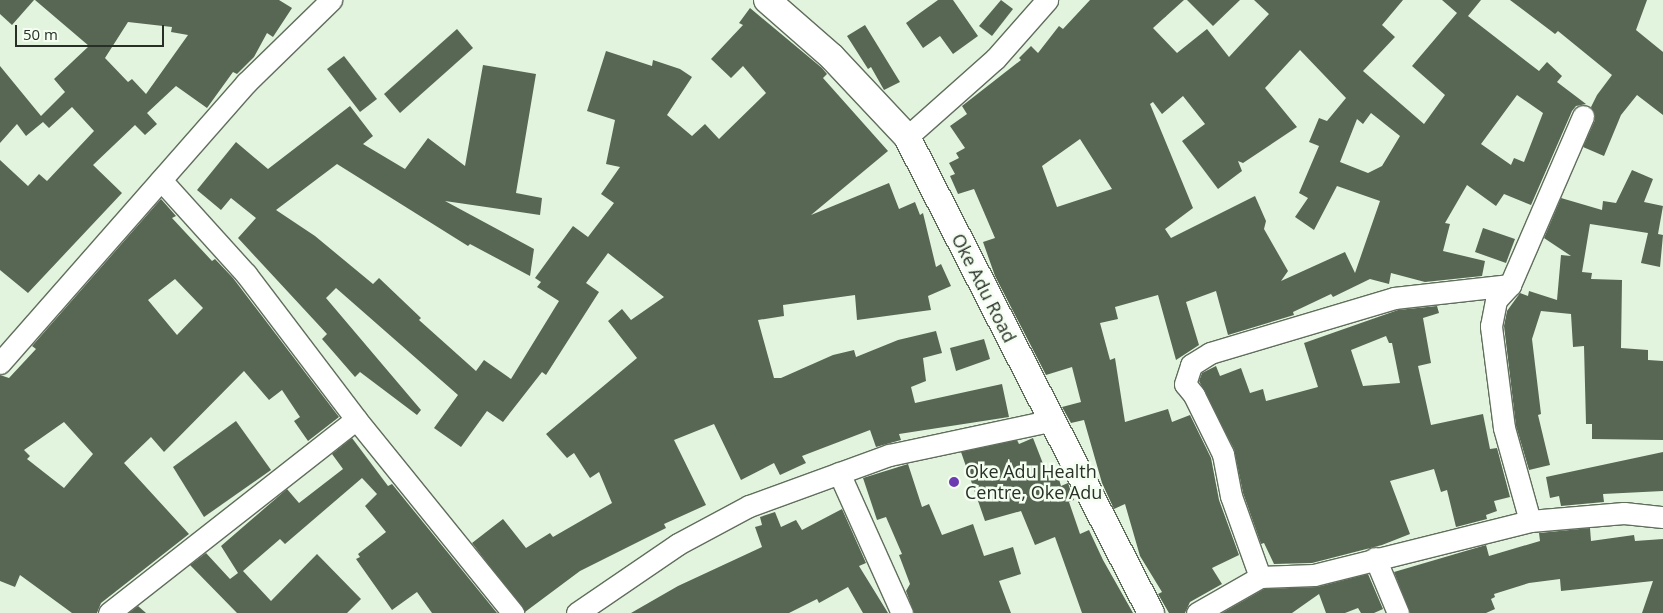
<!DOCTYPE html>
<style>
body{margin:0}
#map{position:relative;width:1663px;height:613px;overflow:hidden;background:#e2f3de;font-family:"Open Sans",sans-serif}
div>[style]{position:absolute}
[style*='--x']{left:calc(var(--x)*1px);top:calc(var(--y)*1px);width:calc(var(--w)*1px);rotate:calc(var(--a)*1deg)}
.building>*{inset:0;background:#586754}
.roads{filter:drop-shadow(1px 0 #606e5c) drop-shadow(-1px 0 #606e5c) drop-shadow(0 1px #606e5c) drop-shadow(0 -1px #606e5c)}
.minor>*{height:21px;margin:-10.5px;padding:0 10.5px;transform-origin:10.5px;border-radius:10.5px;background:#fff}
.tertiary>*{height:26px;margin:-13px;padding:0 13px;transform-origin:13px;border-radius:13px;background:#fff}
.dots>*{width:14px;height:14px;translate:-50% -50%;box-sizing:border-box;border:2px solid #f4fef1;border-radius:50%}
span{translate:-50% -50%;white-space:nowrap;text-align:center;line-height:1.15;-webkit-text-stroke:5px #f4fef1;paint-order:stroke}
.street-label{font-size:18px;color:#282f27}
.poi-label{font-size:18px;color:#282f27}
.left{translate:0 -50%;text-align:left}
.scale{position:absolute;left:15px;top:25px;width:149px;height:22px;box-sizing:border-box;border:2px solid #282f27;border-top:0;padding-left:6px;font-size:15px;line-height:18px;white-space:nowrap;color:#282f27;-webkit-text-stroke:4px #f4fef1;paint-order:stroke}
</style>
<div id="map">
<div class="building">
<i style="clip-path:polygon(0 0,34px 0,12px 25px,0 14px)"></i>
<i style="clip-path:polygon(evenodd,35px 0,279px 0,292px 8px,273px 37px,267px 33px,254px 57px,237px 74px,233px 72px,207px 108px,176px 86px,147px 113px,157px 124px,145px 135px,135px 125px,93px 165px,122px 193px,28px 293px,0 270px,0 160px,28px 186px,39px 174px,47px 181px,94px 131px,72px 107px,49px 128px,43px 122px,26px 136px,17px 124px,0 143px,0 66px,41px 116px,65px 92px,54px 79px,89px 46px,35px 0,128px 22px,172px 27px,171px 32px,188px 35px,146px 94px,132px 79px,128px 82px,105px 58px,128px 22px)"></i>
<i style="clip-path:polygon(938px 0,953px 0,978px 36px,953px 54px,940px 36px,923px 48px,906px 23px)"></i>
<i style="clip-path:polygon(1001px 0,1013px 9px,992px 36px,979px 26px)"></i>
<i style="clip-path:polygon(evenodd,1090px 0,1184px 0,1153px 28px,1177px 53px,1207px 29px,1229px 57px,1269px 14px,1254px 0,1403px 0,1382px 25px,1395px 37px,1363px 71px,1424px 124px,1445px 95px,1412px 66px,1457px 13px,1442px 0,1481px 0,1468px 16px,1539px 71px,1547px 62px,1562px 76px,1557px 82px,1586px 104px,1576px 106px,1572px 111px,1531px 205px,1504px 194px,1496px 206px,1467px 185px,1445px 223px,1450px 224px,1443px 251px,1485px 261px,1482px 276px,1425px 282px,1391px 273px,1389px 284px,1370px 279px,1333px 297px,1331px 294px,1293px 312px,1294px 315px,1228px 335px,1216px 291px,1186px 302px,1199px 345px,1176px 360px,1158px 295px,1115px 307px,1118px 319px,1100px 323px,1110px 360px,1115px 358px,1125px 422px,1168px 409px,1172px 422px,1190px 415px,1211px 458px,1219px 500px,1239px 555px,1212px 568px,1222px 584px,1190px 602px,1185px 613px,1169px 613px,1162px 601px,1158px 594px,1162px 592px,1140px 556px,1125px 504px,1114px 509px,1102px 483px,1084px 420px,1071px 423px,1062px 407px,1081px 402px,1072px 367px,1046px 375px,995px 276px,983px 242px,995px 238px,974px 189px,958px 194px,950px 176px,955px 174px,949px 163px,959px 158px,956px 153px,965px 148px,950px 126px,967px 114px,962px 106px,1021px 60px,1019px 58px,1031px 46px,1038px 53px,1059px 26px,1063px 29px,1090px 0,1300px 50px,1346px 98px,1327px 121px,1319px 118px,1309px 142px,1319px 146px,1299px 193px,1308px 198px,1295px 217px,1314px 230px,1337px 186px,1380px 201px,1355px 273px,1345px 252px,1281px 281px,1288px 271px,1264px 229px,1266px 221px,1255px 196px,1171px 238px,1165px 229px,1193px 208px,1150px 104px,1153px 102px,1162px 114px,1183px 96px,1205px 124px,1182px 141px,1218px 189px,1242px 171px,1238px 161px,1243px 163px,1297px 127px,1265px 88px,1300px 50px,1090px 0,1517px 95px,1543px 113px,1524px 162px,1514px 158px,1511px 165px,1481px 144px,1517px 95px,1090px 0,1371px 113px,1400px 136px,1382px 166px,1368px 173px,1340px 162px,1357px 119px,1363px 124px,1371px 113px,1090px 0,1080px 139px,1112px 189px,1057px 207px,1042px 166px,1080px 139px)"></i>
<i style="clip-path:polygon(1187px 0,1240px 0,1213px 26px)"></i>
<i style="clip-path:polygon(1510px 0,1647px 0,1636px 30px,1663px 52px,1663px 115px,1637px 95px,1621px 115px,1604px 156px,1583px 147px,1595px 120px,1591px 107px,1597px 95px,1612px 75px,1558px 31px,1555px 34px)"></i>
<i style="clip-path:polygon(750px 8px,822px 68px,827px 74px,823px 78px,888px 151px,811px 215px,889px 183px,899px 209px,915px 202px,920px 215px,923px 213px,936px 267px,941px 264px,951px 286px,928px 296px,931px 310px,857px 320px,855px 295px,783px 305px,784px 316px,758px 320px,774px 378px,781px 378px,833px 355px,854px 350px,856px 357px,898px 340px,936px 331px,942px 353px,923px 358px,926px 381px,911px 387px,915px 403px,1002px 384px,1009px 417px,899px 434px,901px 440px,876px 447px,870px 430px,802px 456px,806px 463px,780px 475px,774px 463px,741px 480px,714px 424px,674px 440px,706px 505px,664px 524px,666px 528px,580px 571px,525px 612px,472px 543px,503px 519px,526px 548px,550px 533px,553px 537px,612px 503px,599px 472px,590px 478px,574px 453px,567px 458px,546px 434px,637px 358px,608px 321px,622px 309px,631px 320px,664px 297px,608px 253px,586px 283px,599px 292px,546px 375px,542px 372px,503px 422px,487px 411px,461px 447px,434px 428px,458px 395px,336px 288px,326px 298px,421px 410px,417px 415px,360px 372px,355px 377px,322px 339px,327px 334px,238px 238px,256px 218px,231px 198px,221px 210px,197px 190px,236px 142px,268px 169px,350px 106px,373px 136px,363px 144px,405px 169px,428px 138px,465px 166px,483px 65px,536px 74px,516px 193px,542px 198px,540px 215px,445px 201px,534px 249px,530px 276px,470px 244px,468px 246px,337px 164px,276px 210px,315px 236px,373px 284px,379px 278px,421px 318px,419px 320px,476px 371px,484px 360px,511px 379px,559px 301px,537px 287px,541px 282px,535px 278px,573px 226px,588px 237px,614px 203px,601px 194px,620px 167px,606px 164px,615px 120px,587px 111px,606px 51px,652px 66px,653px 60px,680px 69px,692px 77px,667px 115px,692px 136px,705px 124px,719px 139px,766px 93px,743px 66px,731px 78px,711px 59px,743px 25px,739px 23px)"></i>
<i style="clip-path:polygon(865px 25px,900px 82px,884px 90px,871px 67px,868px 69px,847px 36px)"></i>
<i style="clip-path:polygon(457px 29px,473px 48px,400px 113px,384px 94px)"></i>
<i style="clip-path:polygon(344px 56px,377px 99px,360px 112px,327px 69px)"></i>
<i style="clip-path:polygon(1632px 170px,1653px 179px,1644px 202px,1663px 206px,1658px 234px,1663px 235px,1660px 267px,1641px 263px,1648px 233px,1590px 224px,1582px 272px,1592px 273px,1591px 279px,1622px 280px,1621px 348px,1648px 350px,1648px 360px,1663px 361px,1663px 440px,1592px 439px,1592px 424px,1586px 424px,1584px 346px,1573px 347px,1571px 314px,1541px 311px,1532px 339px,1541px 414px,1538px 415px,1550px 465px,1529px 470px,1516px 426px,1504px 326px,1507px 311px,1520px 293px,1528px 296px,1529px 291px,1557px 300px,1561px 255px,1571px 256px,1544px 238px,1561px 198px,1602px 210px,1603px 201px,1616px 203px)"></i>
<i style="clip-path:polygon(evenodd,161px 199px,176px 216px,172px 218px,212px 261px,215px 259px,233px 278px,339px 417px,308px 441px,294px 421px,300px 417px,282px 390px,269px 400px,244px 371px,164px 452px,151px 437px,124px 463px,189px 534px,101px 603px,97px 613px,72px 613px,20px 575px,15px 587px,0 581px,0 375px,9px 378px,36px 349px,32px 346px,161px 199px,175px 279px,203px 308px,177px 335px,148px 300px,175px 279px,161px 199px,64px 422px,93px 454px,64px 488px,27px 459px,30px 456px,24px 450px,64px 422px)"></i>
<i style="clip-path:polygon(1483px 228px,1515px 239px,1506px 263px,1475px 252px)"></i>
<i style="clip-path:polygon(evenodd,1437px 306px,1439px 313px,1423px 318px,1431px 363px,1418px 366px,1431px 425px,1483px 414px,1490px 449px,1497px 448px,1510px 497px,1494px 501px,1497px 511px,1486px 515px,1487px 519px,1456px 527px,1447px 490px,1441px 492px,1434px 469px,1390px 481px,1410px 534px,1382px 545px,1312px 563px,1274px 564px,1264px 543px,1261px 544px,1243px 493px,1234px 449px,1199px 381px,1202px 373px,1216px 366px,1220px 376px,1241px 368px,1250px 393px,1263px 389px,1266px 401px,1318px 387px,1304px 343px,1398px 310px,1437px 306px,1386px 336px,1389px 343px,1392px 343px,1400px 383px,1363px 386px,1351px 350px,1386px 336px)"></i>
<i style="clip-path:polygon(984px 339px,990px 359px,956px 371px,950px 348px)"></i>
<i style="clip-path:polygon(236px 421px,271px 470px,204px 517px,173px 467px)"></i>
<i style="clip-path:polygon(352px 438px,388px 486px,392px 484px,497px 613px,432px 613px,417px 592px,392px 610px,356px 559px,360px 557px,358px 554px,386px 532px,365px 506px,377px 494px,362px 478px,285px 544px,280px 539px,243px 571px,271px 601px,317px 554px,361px 599px,347px 613px,237px 613px,190px 565px,206px 553px,230px 579px,238px 573px,221px 546px,287px 489px,299px 503px,343px 469px,332px 454px)"></i>
<i style="clip-path:polygon(1033px 438px,1049px 479px,1058px 476px,1061px 486px,1068px 483px,1074px 500px,1069px 502px,1080px 534px,1089px 530px,1103px 560px,1133px 613px,1082px 613px,1055px 537px,1035px 545px,1021px 511px,985px 521px,961px 452px,1017px 440px,1019px 444px)"></i>
<i style="clip-path:polygon(1663px 452px,1663px 491px,1603px 494px,1604px 502px,1561px 506px,1559px 496px,1550px 498px,1546px 477px)"></i>
<i style="clip-path:polygon(908px 464px,922px 507px,929px 504px,942px 535px,973px 524px,984px 556px,1013px 547px,1021px 574px,999px 581px,1011px 613px,914px 613px,906px 591px,910px 584px,899px 555px,902px 554px,886px 517px,877px 520px,863px 478px)"></i>
<i style="clip-path:polygon(842px 509px,866px 563px,859px 566px,888px 613px,863px 613px,848px 587px,819px 603px,817px 599px,789px 613px,631px 613px,678px 586px,762px 547px,755px 527px,762px 525px,760px 517px,775px 512px,781px 527px,796px 520px,802px 530px)"></i>
<i style="clip-path:polygon(1590px 528px,1591px 541px,1634px 535px,1635px 541px,1663px 539px,1663px 613px,1642px 613px,1653px 581px,1561px 591px,1560px 579px,1529px 583px,1494px 594px,1495px 597px,1491px 599px,1495px 609px,1486px 613px,1410px 613px,1394px 572px,1486px 545px,1489px 556px,1540px 541px,1539px 533px)"></i>
<i style="clip-path:polygon(1368px 574px,1383px 609px,1374px 613px,1361px 613px,1358px 608px,1345px 613px,1326px 613px,1319px 594px,1292px 613px,1222px 613px,1264px 589px,1317px 587px)"></i>
<i style="clip-path:polygon(138px 606px,146px 613px,129px 613px)"></i>
</div>
<div class="roads">
<div class="minor">
<i style="--x:907;--y:137;--w:118;--a:-41.6"></i>
<i style="--x:995;--y:59;--w:79;--a:-48.6"></i>
<i style="--x:161;--y:180;--w:127;--a:47.9"></i>
<i style="--x:246;--y:274;--w:182;--a:52.8"></i>
<i style="--x:356;--y:419;--w:250;--a:51"></i>
<i style="--x:0;--y:363;--w:373;--a:-48.7"></i>
<i style="--x:246;--y:83;--w:119;--a:-44.3"></i>
<i style="--x:839;--y:473;--w:154;--a:65.8"></i>
<i style="--x:1530;--y:521;--w:97;--a:-105.6"></i>
<i style="--x:1504;--y:428;--w:103;--a:-97.3"></i>
<i style="--x:1491;--y:326;--w:26;--a:-79"></i>
<i style="--x:1496;--y:300;--w:21;--a:-47"></i>
<i style="--x:1510;--y:285;--w:184;--a:-66.6"></i>
<i style="--x:1375;--y:558;--w:60;--a:67.3"></i>
<i style="--x:1260;--y:577;--w:86;--a:-109.7"></i>
<i style="--x:1231;--y:496;--w:43;--a:-100.8"></i>
<i style="--x:1223;--y:454;--w:66;--a:-116.2"></i>
<i style="--x:1194;--y:395;--w:14;--a:-129"></i>
<i style="--x:1185;--y:384;--w:20;--a:-72"></i>
<i style="--x:1191;--y:365;--w:22;--a:-32"></i>
<i style="--x:1210;--y:353;--w:192;--a:-16.6"></i>
<i style="--x:1394;--y:298;--w:117;--a:-6.4"></i>
<i style="--x:109;--y:613;--w:314;--a:-38.1"></i>
<i style="--x:577;--y:613;--w:122;--a:-34.3"></i>
<i style="--x:678;--y:544;--w:81;--a:-28.2"></i>
<i style="--x:749;--y:506;--w:149;--a:-20"></i>
<i style="--x:889;--y:455;--w:168;--a:-12"></i>
<i style="--x:1197;--y:613;--w:73;--a:-29.7"></i>
<i style="--x:1260;--y:577;--w:54;--a:-2.1"></i>
<i style="--x:1314;--y:575;--w:223;--a:-14"></i>
<i style="--x:1530;--y:521;--w:94;--a:-4.9"></i>
<i style="--x:1624;--y:513;--w:39;--a:6"></i>
</div>
<div class="tertiary">
<i style="--x:767;--y:0;--w:86;--a:41.2"></i>
<i style="--x:832;--y:57;--w:110;--a:46.8"></i>
<i style="--x:907;--y:137;--w:535;--a:62.86"></i>
</div>
</div>
<div class="dots">
<i style="left:954px;top:482px;background:#6c3ab1"></i>
</div>
<div class="street-label">
<span style="left:984px;top:288px;rotate:63deg">Oke Adu Road</span>
</div>
<div class="poi-label">
<span class="left" style="left:965px;top:482px">Oke Adu Health<br>Centre, Oke Adu</span>
</div>
<div class="scale">50 m</div>
</div>
